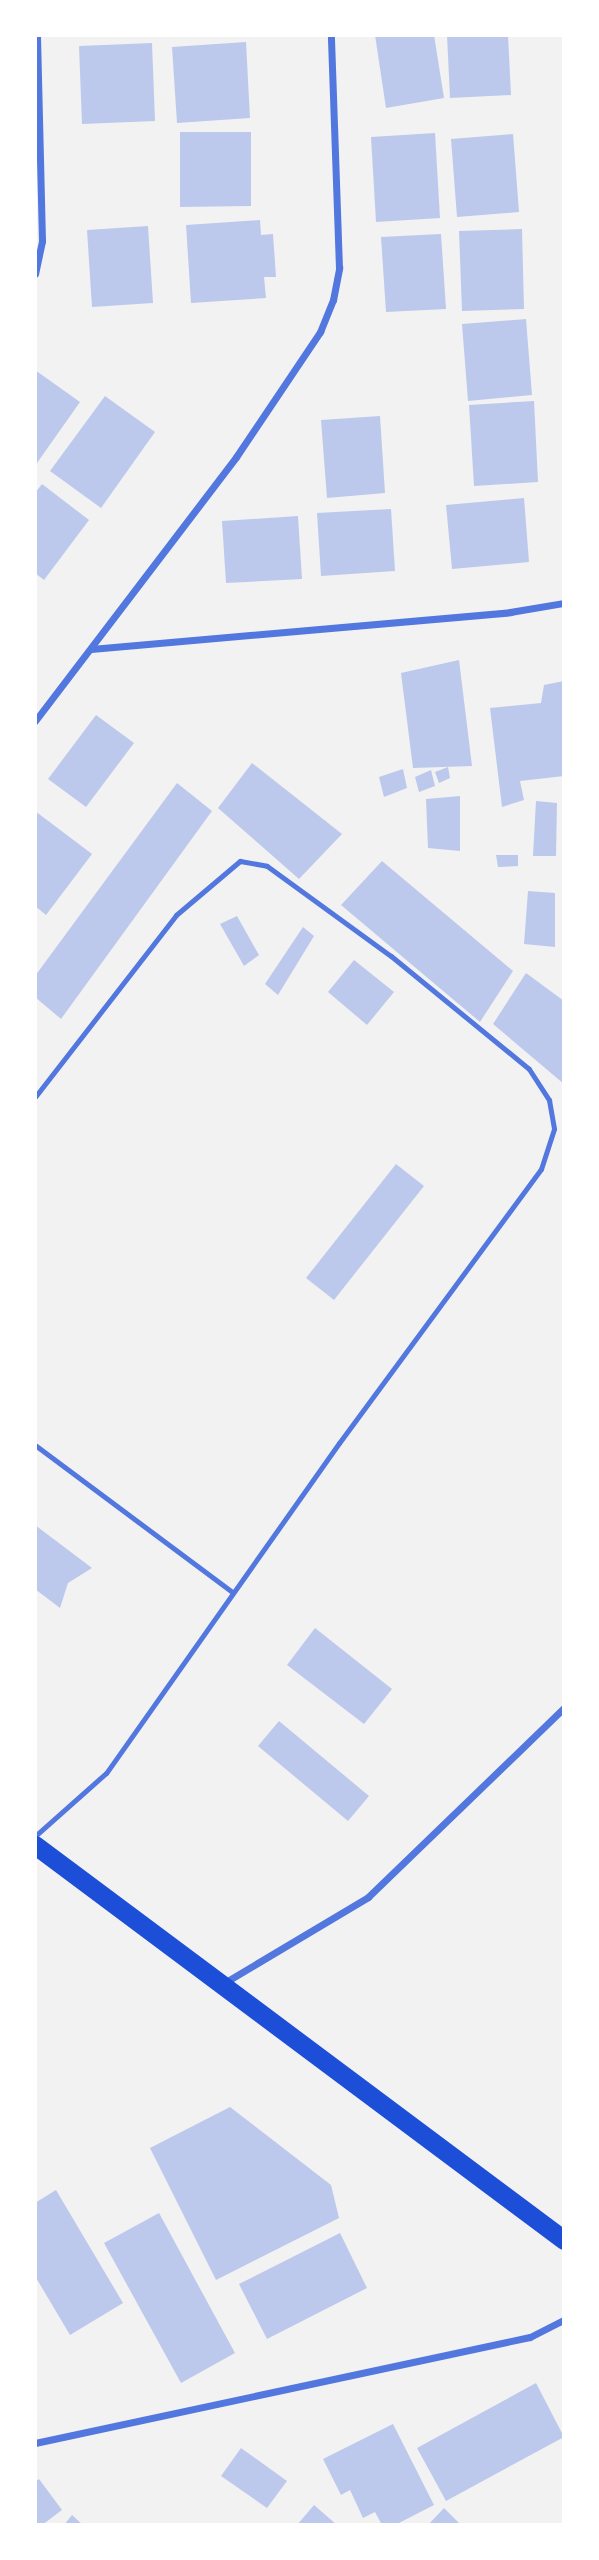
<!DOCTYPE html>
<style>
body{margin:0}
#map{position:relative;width:599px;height:2560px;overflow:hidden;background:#f2f2f2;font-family:"Asap Condensed",sans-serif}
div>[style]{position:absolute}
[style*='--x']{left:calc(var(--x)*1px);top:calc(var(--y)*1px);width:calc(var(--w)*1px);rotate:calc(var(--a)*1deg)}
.building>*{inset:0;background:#bdc9ec}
.service>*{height:5px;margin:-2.5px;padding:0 2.5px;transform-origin:2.5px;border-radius:2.5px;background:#5277de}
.minor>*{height:7px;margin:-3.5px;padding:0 3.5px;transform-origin:3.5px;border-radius:3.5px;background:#5277de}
.trunk>*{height:19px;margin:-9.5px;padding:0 9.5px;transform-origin:9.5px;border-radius:9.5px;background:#1d4ed8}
span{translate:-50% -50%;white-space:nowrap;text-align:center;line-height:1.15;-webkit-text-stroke:7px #fff;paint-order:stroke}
.frame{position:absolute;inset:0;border:37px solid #fff;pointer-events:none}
</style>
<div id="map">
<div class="building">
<i style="clip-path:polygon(375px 35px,434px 35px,444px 98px,386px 108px)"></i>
<i style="clip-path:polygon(447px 35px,508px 35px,511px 95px,450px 98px)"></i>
<i style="clip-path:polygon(246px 42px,250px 118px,177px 123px,172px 47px)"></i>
<i style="clip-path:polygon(152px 43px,155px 121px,82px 124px,79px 46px)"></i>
<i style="clip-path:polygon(180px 132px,251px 132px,251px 206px,180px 207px)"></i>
<i style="clip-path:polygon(435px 133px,440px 218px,376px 222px,371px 137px)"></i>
<i style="clip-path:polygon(513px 134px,519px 212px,457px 217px,451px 139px)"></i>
<i style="clip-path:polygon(260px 220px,261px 235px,273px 234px,276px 277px,264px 277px,266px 298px,191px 303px,186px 225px)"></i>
<i style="clip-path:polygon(148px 226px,153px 303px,92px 307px,87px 230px)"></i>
<i style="clip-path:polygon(522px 229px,524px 309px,462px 311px,459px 231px)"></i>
<i style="clip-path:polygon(441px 234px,446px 309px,386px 312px,381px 237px)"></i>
<i style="clip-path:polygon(526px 319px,532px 395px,468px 401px,462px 324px)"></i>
<i style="clip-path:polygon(35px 370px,80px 402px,37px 463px,35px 462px)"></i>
<i style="clip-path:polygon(105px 396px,155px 432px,101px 508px,50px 471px)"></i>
<i style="clip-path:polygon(534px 401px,538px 482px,474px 486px,469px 405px)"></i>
<i style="clip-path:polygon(380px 416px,385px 493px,327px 498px,321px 420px)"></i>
<i style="clip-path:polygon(42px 484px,89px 520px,44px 580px,35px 573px,35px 493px)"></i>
<i style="clip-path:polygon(524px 498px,529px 562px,452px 569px,446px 505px)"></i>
<i style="clip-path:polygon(391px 509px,395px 571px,321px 576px,317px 513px)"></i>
<i style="clip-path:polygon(298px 516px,302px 579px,226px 583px,222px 521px)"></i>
<i style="clip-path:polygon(459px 660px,472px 766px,413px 768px,401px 673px)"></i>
<i style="clip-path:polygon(564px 681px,564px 776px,520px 781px,524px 800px,502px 807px,490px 708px,541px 703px,544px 685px)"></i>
<i style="clip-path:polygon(96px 715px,134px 743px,86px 807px,48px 779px)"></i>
<i style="clip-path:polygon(252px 763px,342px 834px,299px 879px,218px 808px)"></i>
<i style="clip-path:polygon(448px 767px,450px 778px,439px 783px,435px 772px)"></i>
<i style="clip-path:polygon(403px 769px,407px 788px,384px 797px,379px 777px)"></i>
<i style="clip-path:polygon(431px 770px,435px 786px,419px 792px,415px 777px)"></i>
<i style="clip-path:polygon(177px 783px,212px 811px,61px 1019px,35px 997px,35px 976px)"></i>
<i style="clip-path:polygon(460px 796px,460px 851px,428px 848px,426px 799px)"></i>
<i style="clip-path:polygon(536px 801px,557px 803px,556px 856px,533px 856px)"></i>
<i style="clip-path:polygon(35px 811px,92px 854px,46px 915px,35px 906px)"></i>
<i style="clip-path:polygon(496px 855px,518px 855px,518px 866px,498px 867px)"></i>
<i style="clip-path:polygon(382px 861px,513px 971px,480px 1022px,341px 905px)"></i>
<i style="clip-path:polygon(528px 891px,555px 893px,555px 947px,524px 944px)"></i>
<i style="clip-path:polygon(237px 916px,259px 955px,244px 966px,220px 924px)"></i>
<i style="clip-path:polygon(303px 927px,314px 936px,278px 995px,265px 984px)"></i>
<i style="clip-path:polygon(354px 960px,394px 992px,367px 1025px,328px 992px)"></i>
<i style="clip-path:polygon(526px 973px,564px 1001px,564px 1084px,493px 1024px)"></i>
<i style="clip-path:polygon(396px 1164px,424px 1186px,334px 1300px,306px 1278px)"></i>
<i style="clip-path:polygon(35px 1525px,92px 1568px,68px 1583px,60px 1608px,35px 1589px)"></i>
<i style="clip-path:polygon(315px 1628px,392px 1689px,364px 1724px,287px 1665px)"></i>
<i style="clip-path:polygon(279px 1721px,369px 1796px,348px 1821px,258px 1746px)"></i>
<i style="clip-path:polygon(230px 2107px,331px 2185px,339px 2218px,216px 2280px,150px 2148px)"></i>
<i style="clip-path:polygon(56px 2190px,123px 2303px,70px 2335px,35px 2276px,35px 2203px)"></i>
<i style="clip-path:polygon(159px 2213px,235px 2353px,181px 2383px,104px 2243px)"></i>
<i style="clip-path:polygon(340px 2233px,367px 2288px,267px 2339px,239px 2284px)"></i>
<i style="clip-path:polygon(536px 2383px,564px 2437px,446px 2501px,417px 2448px)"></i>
<i style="clip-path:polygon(393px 2424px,434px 2505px,395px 2525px,382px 2525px,375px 2512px,363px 2518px,350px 2490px,341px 2495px,323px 2459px)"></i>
<i style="clip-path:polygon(241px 2448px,287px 2481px,267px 2508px,221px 2476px)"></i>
<i style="clip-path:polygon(39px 2479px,62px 2510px,42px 2525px,35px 2525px,35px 2482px)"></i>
<i style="clip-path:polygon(314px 2505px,337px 2525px,297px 2525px)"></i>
<i style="clip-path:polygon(444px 2508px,461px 2525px,428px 2525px)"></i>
<i style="clip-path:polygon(72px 2515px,83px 2525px,64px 2525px)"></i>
</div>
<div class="service">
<i style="--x:35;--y:1097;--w:230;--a:-52.2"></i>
<i style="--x:176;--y:915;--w:84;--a:-40.2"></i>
<i style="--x:240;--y:861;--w:27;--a:10"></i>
<i style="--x:267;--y:866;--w:153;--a:36"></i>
<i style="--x:391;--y:956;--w:178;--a:39.3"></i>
<i style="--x:529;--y:1069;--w:37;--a:57"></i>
<i style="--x:549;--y:1100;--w:29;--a:80"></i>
<i style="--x:554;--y:1129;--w:42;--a:108"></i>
<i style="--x:541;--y:1169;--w:340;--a:126.4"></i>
<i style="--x:339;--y:1443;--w:404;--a:125.2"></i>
<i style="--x:106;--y:1773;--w:95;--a:138.4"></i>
<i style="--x:35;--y:1445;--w:246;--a:36.7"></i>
</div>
<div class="minor">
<i style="--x:35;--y:274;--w:34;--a:-78"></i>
<i style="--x:42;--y:241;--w:206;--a:-91.4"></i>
<i style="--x:91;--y:649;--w:421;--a:-5"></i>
<i style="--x:510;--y:612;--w:55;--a:-9.5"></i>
<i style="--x:35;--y:721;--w:332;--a:-52.7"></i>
<i style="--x:236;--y:457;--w:151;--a:-56.1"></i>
<i style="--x:320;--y:332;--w:35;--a:-68"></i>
<i style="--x:333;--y:300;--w:33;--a:-79"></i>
<i style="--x:339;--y:268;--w:233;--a:-92"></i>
<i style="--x:224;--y:1983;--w:168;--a:-30.8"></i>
<i style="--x:368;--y:1897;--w:272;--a:-44"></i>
<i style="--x:35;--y:2443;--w:506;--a:-12.09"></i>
<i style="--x:530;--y:2337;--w:38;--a:-27"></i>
</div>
<div class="trunk">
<i style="--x:35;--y:1845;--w:660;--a:36.75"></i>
</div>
<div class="frame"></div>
</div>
